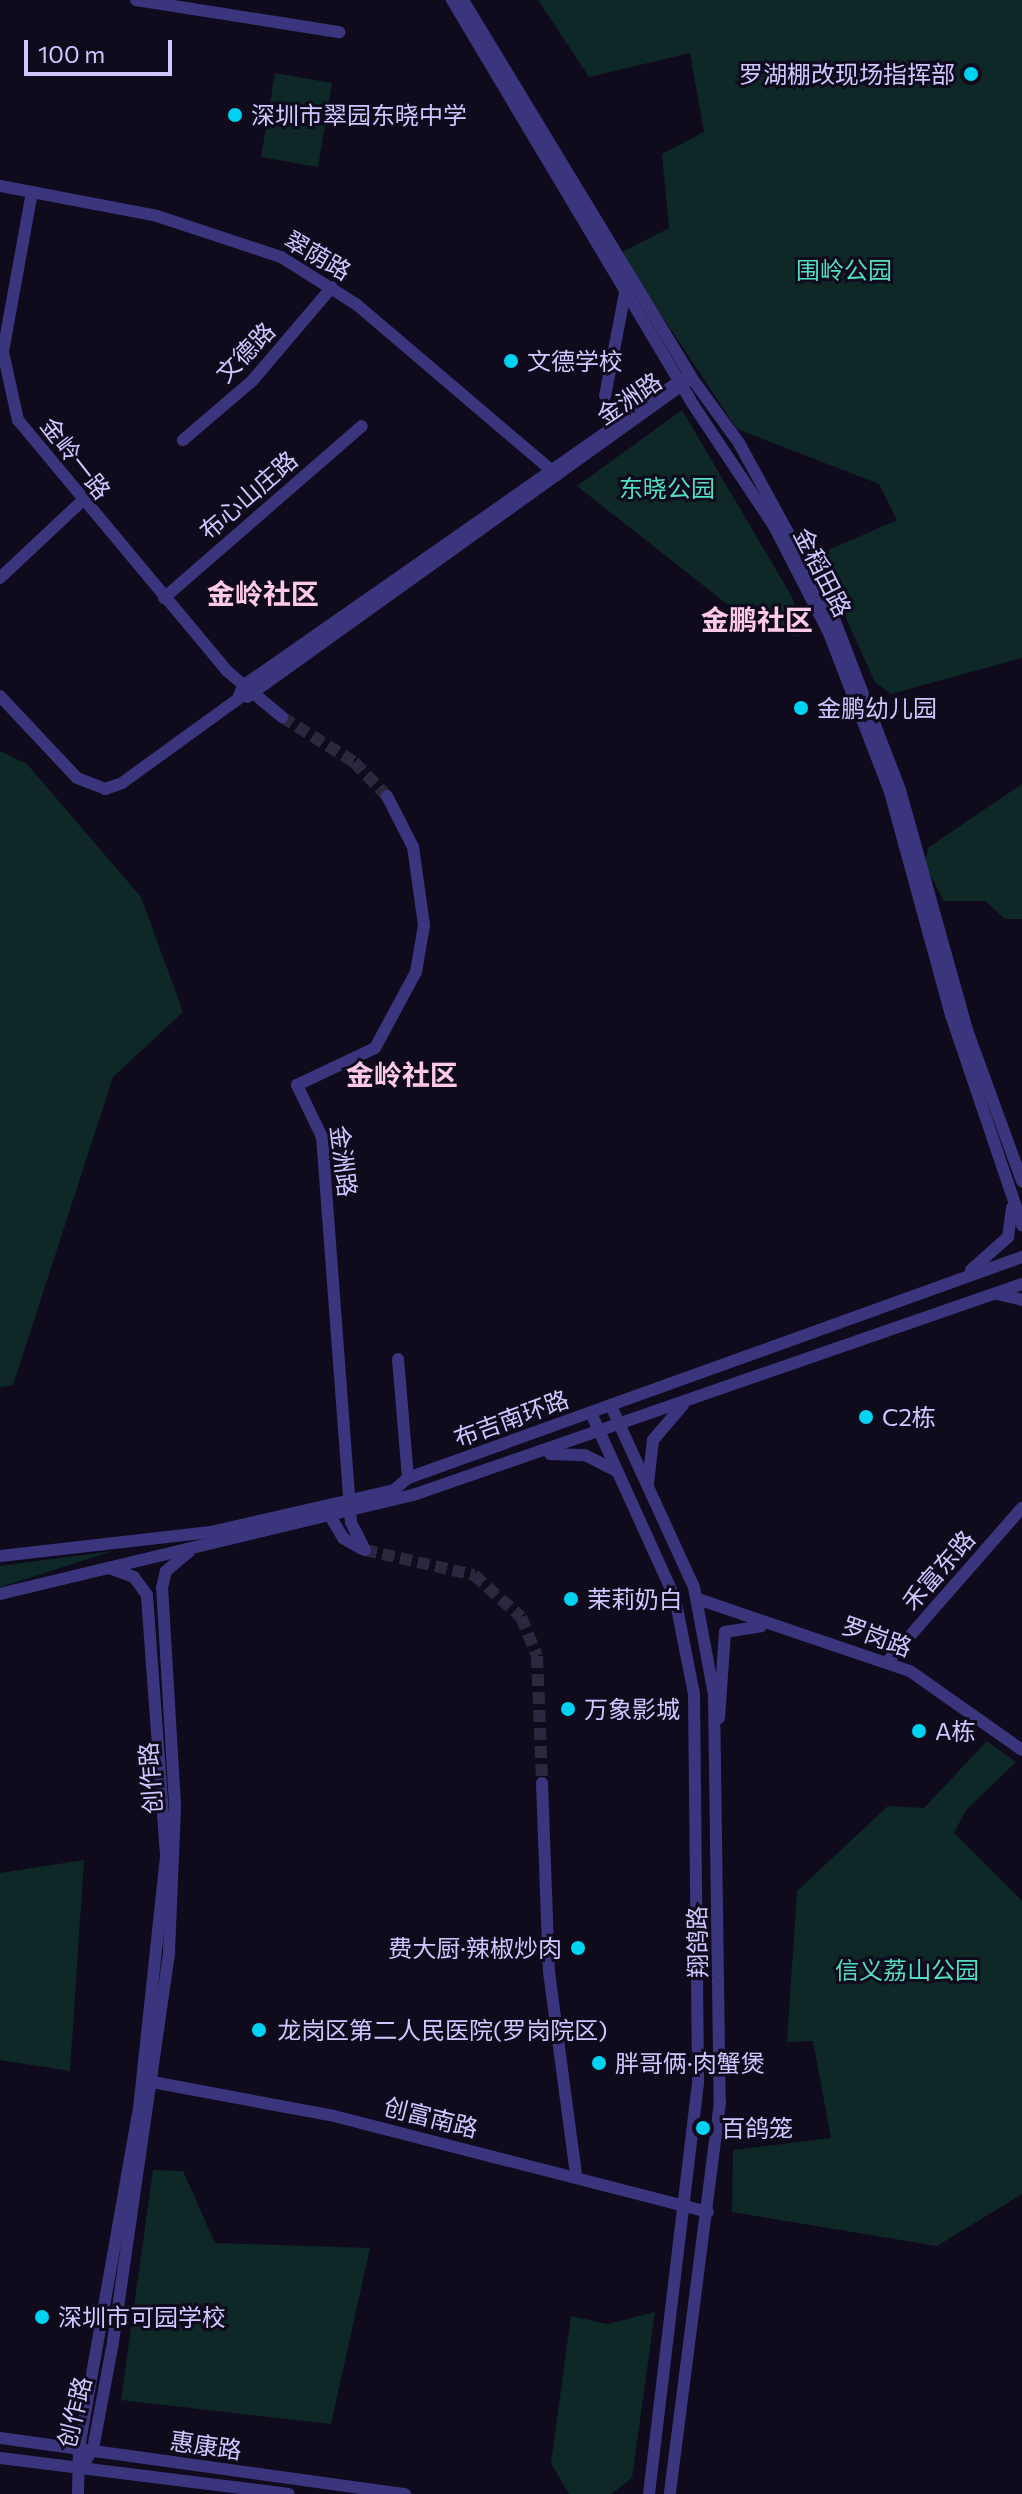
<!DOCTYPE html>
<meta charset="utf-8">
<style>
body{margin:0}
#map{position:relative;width:1022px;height:2494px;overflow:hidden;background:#0f0b1d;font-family:Commissioner,"Noto Sans SC",sans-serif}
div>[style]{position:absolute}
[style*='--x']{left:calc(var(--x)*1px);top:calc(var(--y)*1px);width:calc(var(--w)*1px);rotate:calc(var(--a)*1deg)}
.green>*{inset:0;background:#0e2727}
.minor-tunnel>*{height:12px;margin-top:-6px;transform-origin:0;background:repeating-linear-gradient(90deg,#2c273f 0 12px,transparent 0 18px)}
.minor>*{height:12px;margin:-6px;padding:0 6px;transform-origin:6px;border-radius:6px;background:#3b357d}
.dots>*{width:22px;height:22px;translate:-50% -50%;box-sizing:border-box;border:4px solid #0f0b1d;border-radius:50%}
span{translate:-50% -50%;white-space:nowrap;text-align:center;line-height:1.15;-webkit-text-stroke:6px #0f0b1d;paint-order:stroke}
.poi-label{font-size:24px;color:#cfc7ff}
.right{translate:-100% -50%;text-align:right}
.left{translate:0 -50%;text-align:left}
.street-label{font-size:24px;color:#cfc7ff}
.park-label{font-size:24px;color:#53dfc1}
.quarter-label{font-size:28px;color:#ffc9ea;font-weight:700}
.scale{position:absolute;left:24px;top:40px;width:148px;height:36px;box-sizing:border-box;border:4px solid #cfc7ff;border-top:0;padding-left:10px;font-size:24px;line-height:28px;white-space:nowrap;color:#cfc7ff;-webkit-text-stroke:6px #0f0b1d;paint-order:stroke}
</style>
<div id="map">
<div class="green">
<i style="clip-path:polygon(538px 0,1022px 0,1022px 658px,891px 694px,875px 682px,817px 555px,897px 520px,879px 484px,737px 429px,620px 253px,669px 228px,662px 154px,704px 132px,690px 53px,589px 77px)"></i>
<i style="clip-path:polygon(275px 73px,332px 83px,318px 167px,261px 157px)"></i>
<i style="clip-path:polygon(682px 410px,792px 597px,804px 635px,792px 636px,760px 611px,746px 619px,577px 486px)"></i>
<i style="clip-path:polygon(0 751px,27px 764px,141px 897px,183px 1012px,113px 1077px,13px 1385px,0 1387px)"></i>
<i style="clip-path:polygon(1022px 784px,1022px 919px,1005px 919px,985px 901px,944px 901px,924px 863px,929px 847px)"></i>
<i style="clip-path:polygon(113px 1551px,23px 1580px,0 1587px,0 1566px)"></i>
<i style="clip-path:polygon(987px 1741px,1016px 1762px,966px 1810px,954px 1833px,1022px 1901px,1022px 2194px,937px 2246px,732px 2212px,733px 2150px,831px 2138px,813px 2041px,787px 2042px,797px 1891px,888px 1806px,924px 1808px)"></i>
<i style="clip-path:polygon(84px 1860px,70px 2071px,0 2060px,0 1873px)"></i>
<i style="clip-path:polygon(153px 2170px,183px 2171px,215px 2243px,370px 2248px,331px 2424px,121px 2400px)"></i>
<i style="clip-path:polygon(655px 2312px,632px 2478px,611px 2494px,569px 2494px,551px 2463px,571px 2316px,608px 2324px)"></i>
</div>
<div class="minor-tunnel">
<i style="--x:282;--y:717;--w:85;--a:32"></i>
<i style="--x:354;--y:762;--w:47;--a:45.9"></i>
<i style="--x:365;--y:1550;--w:112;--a:12.9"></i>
<i style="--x:474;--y:1575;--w:63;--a:41.8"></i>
<i style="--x:521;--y:1617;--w:42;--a:67.7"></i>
<i style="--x:537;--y:1656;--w:127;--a:87.7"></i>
</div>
<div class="minor">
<i style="--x:136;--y:0;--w:206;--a:9"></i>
<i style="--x:452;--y:0;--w:465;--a:59.2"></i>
<i style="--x:690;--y:400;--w:151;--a:56.3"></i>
<i style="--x:774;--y:526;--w:120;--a:62.8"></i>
<i style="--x:829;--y:633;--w:170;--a:69"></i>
<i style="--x:890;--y:792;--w:231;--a:74.7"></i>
<i style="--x:951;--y:1015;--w:222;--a:71.3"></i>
<i style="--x:463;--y:0;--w:441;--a:58.8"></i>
<i style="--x:691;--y:377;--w:82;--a:54"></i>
<i style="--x:739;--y:443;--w:192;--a:61.3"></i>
<i style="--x:831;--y:611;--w:192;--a:68.9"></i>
<i style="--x:900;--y:790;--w:249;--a:74.4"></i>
<i style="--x:967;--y:1030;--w:161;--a:70"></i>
<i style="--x:0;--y:186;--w:160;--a:10.8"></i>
<i style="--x:157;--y:216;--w:131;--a:18.3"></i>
<i style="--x:281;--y:257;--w:89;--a:32.1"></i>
<i style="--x:356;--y:304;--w:264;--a:40.4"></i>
<i style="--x:32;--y:192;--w:163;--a:100.3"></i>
<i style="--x:3;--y:352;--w:70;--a:77.6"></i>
<i style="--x:18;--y:420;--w:327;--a:50.2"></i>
<i style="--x:227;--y:671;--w:72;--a:39.9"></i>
<i style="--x:605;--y:396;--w:115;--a:-79"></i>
<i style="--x:183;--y:440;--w:91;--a:-40.5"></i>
<i style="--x:252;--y:381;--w:123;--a:-49.6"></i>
<i style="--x:0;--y:578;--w:112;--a:-43.2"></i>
<i style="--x:164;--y:598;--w:262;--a:-41"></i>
<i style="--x:0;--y:696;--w:112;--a:46.8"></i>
<i style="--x:77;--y:778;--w:30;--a:21"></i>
<i style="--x:105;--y:789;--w:18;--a:-19"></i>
<i style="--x:122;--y:783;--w:143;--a:-35.9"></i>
<i style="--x:238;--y:699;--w:14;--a:-69"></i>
<i style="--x:243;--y:686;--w:538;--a:-34.93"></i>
<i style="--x:247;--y:697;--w:544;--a:-35.65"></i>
<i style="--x:971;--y:1270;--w:50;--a:-41.7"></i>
<i style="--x:1008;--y:1237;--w:30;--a:-82"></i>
<i style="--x:997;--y:1294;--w:26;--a:13"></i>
<i style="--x:398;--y:1359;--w:119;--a:85.2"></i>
<i style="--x:611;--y:1406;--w:199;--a:65.4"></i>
<i style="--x:694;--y:1587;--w:110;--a:79.5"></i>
<i style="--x:714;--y:1695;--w:407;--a:89.2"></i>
<i style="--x:720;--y:2102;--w:395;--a:97.3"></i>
<i style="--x:591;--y:1413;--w:203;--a:65.6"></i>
<i style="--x:675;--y:1598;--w:98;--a:78.8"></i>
<i style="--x:694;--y:1694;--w:389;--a:89.4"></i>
<i style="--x:698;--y:2083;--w:414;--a:96.8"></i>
<i style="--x:550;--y:1454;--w:35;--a:2"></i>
<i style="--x:585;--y:1455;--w:35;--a:27"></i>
<i style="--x:648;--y:1483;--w:43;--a:-83.4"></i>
<i style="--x:653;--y:1440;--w:46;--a:-49.4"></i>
<i style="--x:330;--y:1516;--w:26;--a:59"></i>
<i style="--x:343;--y:1538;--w:22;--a:30"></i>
<i style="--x:365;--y:1550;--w:31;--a:-117"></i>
<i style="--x:351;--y:1522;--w:386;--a:-94.3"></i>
<i style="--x:322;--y:1137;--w:58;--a:-115.7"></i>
<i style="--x:297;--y:1085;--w:86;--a:-25.4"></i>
<i style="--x:375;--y:1048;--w:86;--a:-61.7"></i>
<i style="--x:416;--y:972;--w:48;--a:-80.3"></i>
<i style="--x:424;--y:925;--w:79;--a:-98"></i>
<i style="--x:413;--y:847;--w:57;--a:-117"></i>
<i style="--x:0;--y:1556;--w:212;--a:-6.5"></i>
<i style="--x:211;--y:1532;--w:188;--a:-12.9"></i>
<i style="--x:394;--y:1490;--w:18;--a:-41"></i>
<i style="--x:408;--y:1478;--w:653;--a:-19.8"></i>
<i style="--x:0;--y:1594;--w:428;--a:-13.5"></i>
<i style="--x:416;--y:1494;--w:641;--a:-19.11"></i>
<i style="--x:698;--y:1599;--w:224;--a:18.8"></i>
<i style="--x:910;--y:1671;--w:137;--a:35.2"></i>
<i style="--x:887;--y:1662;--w:205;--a:-48.8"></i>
<i style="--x:719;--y:1718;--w:86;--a:-86"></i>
<i style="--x:725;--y:1632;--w:36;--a:-9"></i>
<i style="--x:542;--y:1783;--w:189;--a:87.9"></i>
<i style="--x:549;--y:1972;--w:205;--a:82.4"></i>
<i style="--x:147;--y:2081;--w:190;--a:10.6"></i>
<i style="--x:334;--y:2116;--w:386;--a:14.4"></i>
<i style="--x:0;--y:2438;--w:409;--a:7.9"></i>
<i style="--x:0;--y:2458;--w:291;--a:7.1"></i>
<i style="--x:82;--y:2467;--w:21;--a:-59"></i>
<i style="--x:93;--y:2449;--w:109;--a:-79.4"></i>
<i style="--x:113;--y:2342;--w:395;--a:-81.8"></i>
<i style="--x:169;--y:1951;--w:146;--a:-87.6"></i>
<i style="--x:175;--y:1805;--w:217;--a:-93.4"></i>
<i style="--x:162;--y:1588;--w:17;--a:-77"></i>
<i style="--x:166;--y:1571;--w:30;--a:-40"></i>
<i style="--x:78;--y:2494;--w:46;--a:-88.8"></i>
<i style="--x:79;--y:2448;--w:344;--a:-80"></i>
<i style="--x:139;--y:2109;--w:255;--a:-83.9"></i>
<i style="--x:166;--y:1855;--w:261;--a:-94.2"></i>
<i style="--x:147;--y:1595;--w:22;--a:-126"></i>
<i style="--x:134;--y:1577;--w:27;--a:-160"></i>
</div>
<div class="dots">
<i style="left:971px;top:74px;background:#00d2f2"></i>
<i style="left:235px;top:115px;background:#00d2f2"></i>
<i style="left:511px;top:361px;background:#00d2f2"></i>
<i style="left:801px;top:708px;background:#00d2f2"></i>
<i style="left:866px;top:1417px;background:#00d2f2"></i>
<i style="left:571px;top:1599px;background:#00d2f2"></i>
<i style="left:568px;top:1709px;background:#00d2f2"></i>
<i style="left:919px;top:1731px;background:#00d2f2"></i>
<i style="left:578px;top:1948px;background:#00d2f2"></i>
<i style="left:259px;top:2030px;background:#00d2f2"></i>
<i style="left:599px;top:2063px;background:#00d2f2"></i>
<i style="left:703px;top:2128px;background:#00d2f2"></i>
<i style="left:42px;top:2317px;background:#00d2f2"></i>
</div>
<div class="poi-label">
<span class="right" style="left:955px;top:74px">罗湖棚改现场指挥部</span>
<span class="left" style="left:251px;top:115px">深圳市翠园东晓中学</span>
<span class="left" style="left:527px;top:361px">文德学校</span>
<span class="left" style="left:817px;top:708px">金鹏幼儿园</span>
<span class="left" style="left:882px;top:1417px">C2栋</span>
<span class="left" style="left:587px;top:1599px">茉莉奶白</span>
<span class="left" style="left:584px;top:1709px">万象影城</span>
<span class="left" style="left:935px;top:1731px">A栋</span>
<span class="right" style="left:562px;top:1948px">费大厨·辣椒炒肉</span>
<span class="left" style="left:277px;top:2030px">龙岗区第二人民医院(罗岗院区)</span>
<span class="left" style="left:615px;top:2063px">胖哥俩·肉蟹煲</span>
<span class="left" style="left:721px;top:2128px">百鸽笼</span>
<span class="left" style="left:58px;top:2317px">深圳市可园学校</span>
</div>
<div class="street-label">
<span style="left:318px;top:255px;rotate:30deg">翠荫路</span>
<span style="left:245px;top:352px;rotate:-46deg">文德路</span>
<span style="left:629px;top:398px;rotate:-34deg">金洲路</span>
<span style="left:76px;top:458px;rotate:52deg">金岭一路</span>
<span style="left:248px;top:495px;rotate:-41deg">布心山庄路</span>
<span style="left:823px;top:572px;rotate:63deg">金稻田路</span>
<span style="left:344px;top:1161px;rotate:83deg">金洲路</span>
<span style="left:511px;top:1418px;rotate:-20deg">布吉南环路</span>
<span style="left:938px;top:1570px;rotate:-49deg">禾富东路</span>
<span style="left:877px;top:1636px;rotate:20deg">罗岗路</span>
<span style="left:150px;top:1778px;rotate:-94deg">创作路</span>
<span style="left:697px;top:1942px;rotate:-91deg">翔鸽路</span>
<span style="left:431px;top:2117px;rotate:14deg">创富南路</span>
<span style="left:74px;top:2412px;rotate:-76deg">创作路</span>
<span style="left:206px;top:2445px;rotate:8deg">惠康路</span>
</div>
<div class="park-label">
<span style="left:844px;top:270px">围岭公园</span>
<span style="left:667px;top:488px">东晓公园</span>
<span style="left:907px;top:1970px">信义荔山公园</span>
</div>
<div class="quarter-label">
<span style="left:263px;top:593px">金岭社区</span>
<span style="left:757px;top:619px">金鹏社区</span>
<span style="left:402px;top:1074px">金岭社区</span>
</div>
<div class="scale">100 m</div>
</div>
